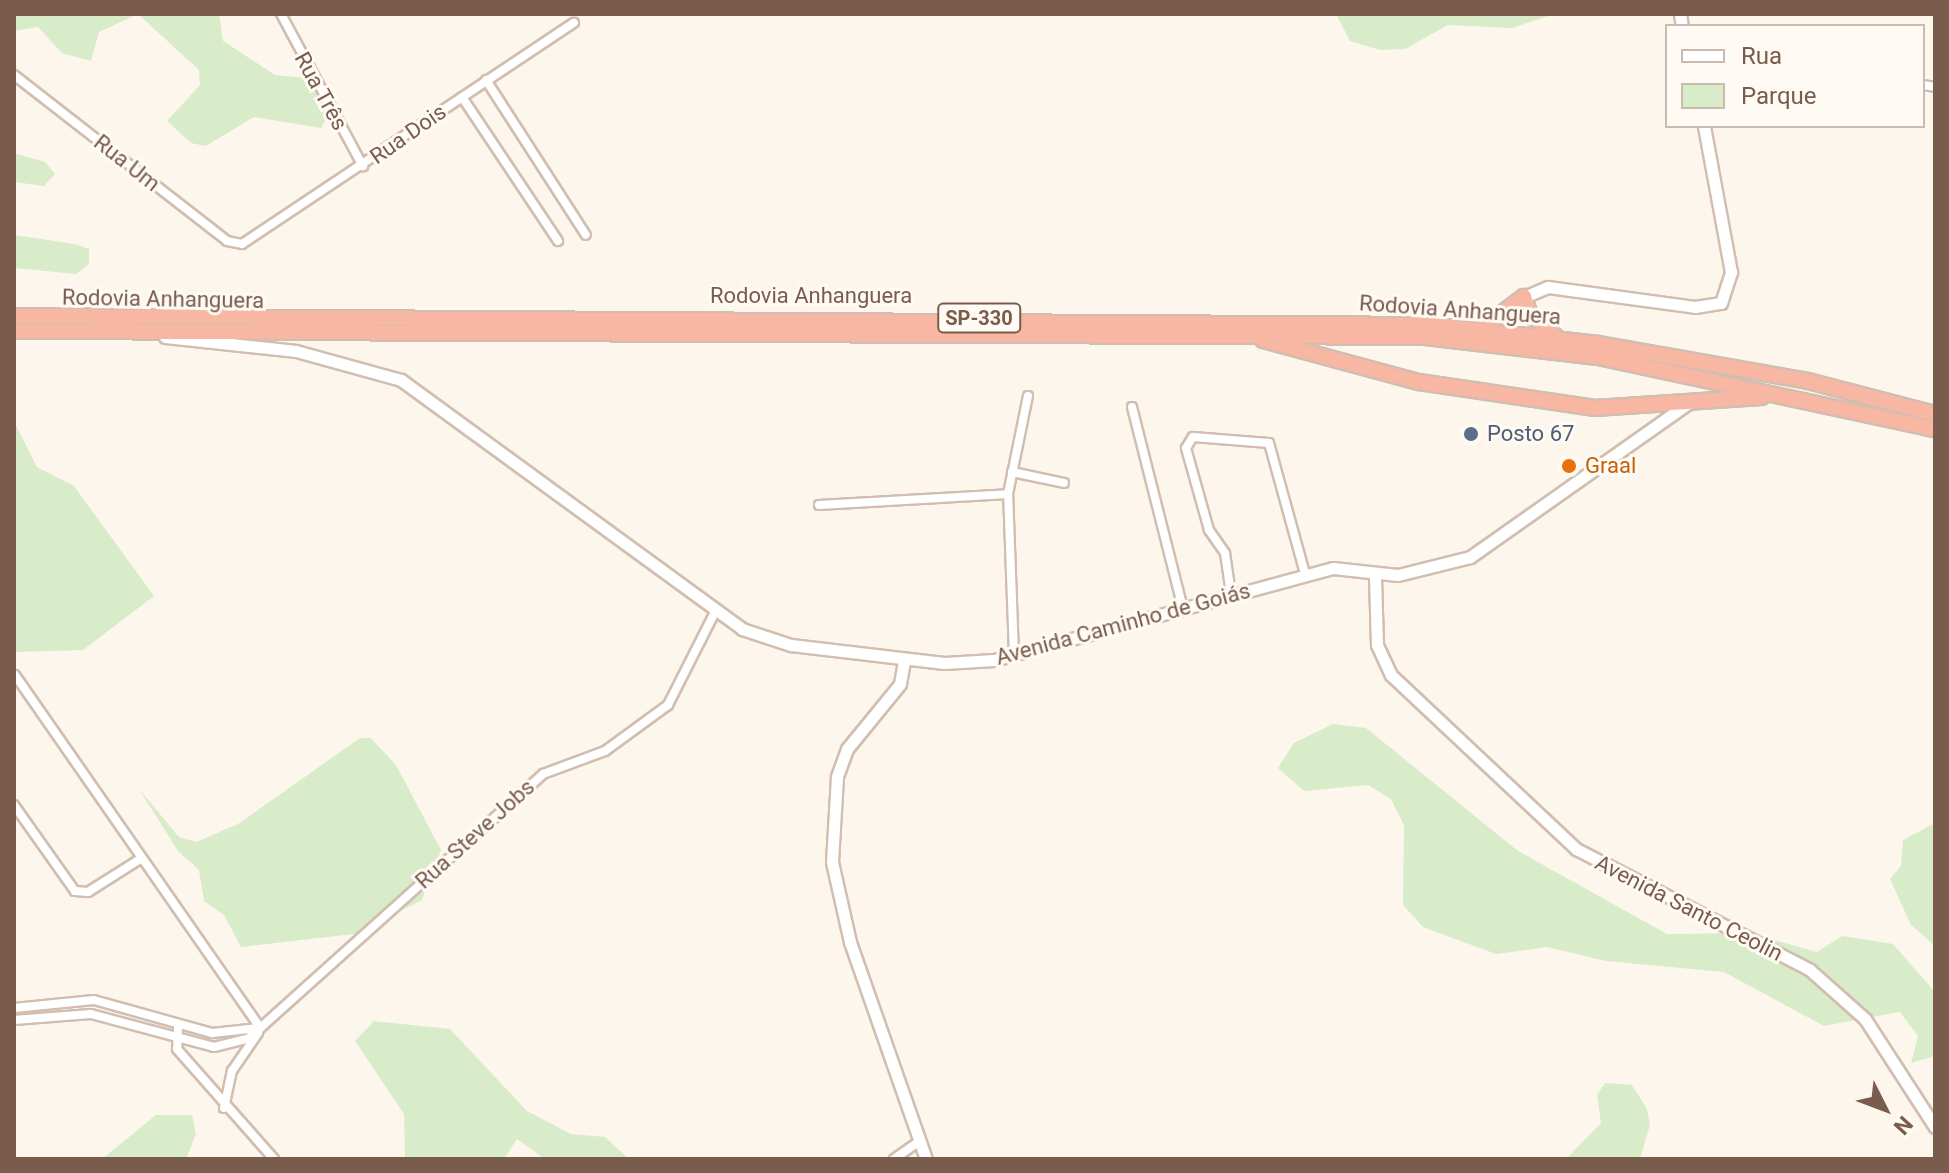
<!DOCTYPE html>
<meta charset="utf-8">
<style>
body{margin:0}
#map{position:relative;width:1949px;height:1173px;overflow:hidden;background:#fdf6ec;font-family:Roboto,sans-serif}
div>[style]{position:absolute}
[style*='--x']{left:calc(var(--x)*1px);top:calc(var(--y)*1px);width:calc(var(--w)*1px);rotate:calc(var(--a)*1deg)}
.green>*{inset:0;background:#d8ecc9}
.roads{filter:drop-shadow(2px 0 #d1beb0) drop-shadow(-2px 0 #d1beb0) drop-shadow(0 2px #d1beb0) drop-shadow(0 -2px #d1beb0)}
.street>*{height:8px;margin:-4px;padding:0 4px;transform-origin:4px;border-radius:4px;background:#fff}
.secondary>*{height:11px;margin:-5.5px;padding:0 5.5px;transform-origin:5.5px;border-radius:5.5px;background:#fff}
.highway>*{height:14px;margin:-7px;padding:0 7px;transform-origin:7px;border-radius:7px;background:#f7b7a3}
.dots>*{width:22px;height:22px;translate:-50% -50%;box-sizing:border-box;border:4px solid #fffaf3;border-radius:50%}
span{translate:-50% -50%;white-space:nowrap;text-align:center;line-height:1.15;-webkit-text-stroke:6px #fffaf3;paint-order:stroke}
.shield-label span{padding:2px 6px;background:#fffaf3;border:2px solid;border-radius:6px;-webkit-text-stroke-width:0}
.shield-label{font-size:20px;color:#7a5c4d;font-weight:700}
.street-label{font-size:22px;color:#7a5c4d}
.service-label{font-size:22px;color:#4e5e75}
.left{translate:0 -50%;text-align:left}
.food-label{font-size:22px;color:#c56008}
.frame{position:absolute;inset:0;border:16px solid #7a5c4d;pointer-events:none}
.legend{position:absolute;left:1665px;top:24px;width:260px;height:104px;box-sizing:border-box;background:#fffaf3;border:2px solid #cabbb1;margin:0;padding:10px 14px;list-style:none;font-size:24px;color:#7a5c4d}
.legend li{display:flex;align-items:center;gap:16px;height:40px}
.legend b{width:40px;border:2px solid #cabbb1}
.north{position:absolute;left:1845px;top:1069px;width:80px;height:80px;-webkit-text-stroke:6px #fffaf3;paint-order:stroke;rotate:132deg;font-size:22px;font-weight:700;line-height:32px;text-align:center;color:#7a5c4d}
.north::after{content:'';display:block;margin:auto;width:28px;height:36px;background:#7a5c4d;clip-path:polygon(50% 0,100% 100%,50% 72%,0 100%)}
</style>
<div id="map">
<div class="green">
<i style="clip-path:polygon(14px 14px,219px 14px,223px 41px,275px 75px,305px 78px,327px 101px,328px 116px,321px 128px,254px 117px,206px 146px,191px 143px,167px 121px,200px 85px,199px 70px,138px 14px,99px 32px,91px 61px,62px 53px,38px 27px,14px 31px)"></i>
<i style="clip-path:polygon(1336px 14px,1554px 14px,1512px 28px,1448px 25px,1405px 49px,1380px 50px,1350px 41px)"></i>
<i style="clip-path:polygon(14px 153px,45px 162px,55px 174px,44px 186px,14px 182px)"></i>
<i style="clip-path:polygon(14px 235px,75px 244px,89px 249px,89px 264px,76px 274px,14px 268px)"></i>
<i style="clip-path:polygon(14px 421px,37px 467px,74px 486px,154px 596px,83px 650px,14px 652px)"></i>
<i style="clip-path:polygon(1333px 724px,1366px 728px,1518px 851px,1667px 934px,1749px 933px,1817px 952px,1842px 936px,1893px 944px,1935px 992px,1935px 1056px,1911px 1063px,1918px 1036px,1900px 1012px,1824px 1026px,1724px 972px,1606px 961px,1547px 947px,1496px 954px,1423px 927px,1403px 905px,1404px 825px,1391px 799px,1368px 785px,1304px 791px,1278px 768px,1294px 743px)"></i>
<i style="clip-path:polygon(360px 738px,371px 738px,396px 765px,441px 850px,422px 900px,354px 934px,241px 947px,224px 915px,204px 901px,199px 870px,178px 851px,139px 789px,179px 837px,196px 842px,238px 824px)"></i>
<i style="clip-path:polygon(1935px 823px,1935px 946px,1911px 925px,1890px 879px,1901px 866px,1903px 840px)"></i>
<i style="clip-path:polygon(374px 1021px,450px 1029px,527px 1111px,571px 1134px,605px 1137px,629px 1159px,545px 1159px,517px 1139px,504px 1159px,405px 1159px,404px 1114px,355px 1041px)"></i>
<i style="clip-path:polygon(1605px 1083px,1632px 1085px,1647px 1109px,1650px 1125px,1640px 1159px,1566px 1159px,1601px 1123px,1597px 1095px)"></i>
<i style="clip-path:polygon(156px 1115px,192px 1115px,196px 1134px,186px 1159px,102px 1159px)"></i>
</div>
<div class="roads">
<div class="street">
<i style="--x:281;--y:14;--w:173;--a:61.7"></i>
<i style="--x:14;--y:75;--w:270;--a:37.9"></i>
<i style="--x:227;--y:241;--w:15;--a:11"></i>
<i style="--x:242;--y:244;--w:399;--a:-33.7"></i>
<i style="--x:486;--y:80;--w:184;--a:57.2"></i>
<i style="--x:1923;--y:85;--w:12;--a:9"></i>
<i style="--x:462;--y:97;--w:173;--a:56.3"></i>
<i style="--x:1132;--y:407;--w:208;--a:75.8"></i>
<i style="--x:1012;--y:472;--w:53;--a:11.9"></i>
<i style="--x:819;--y:505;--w:189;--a:-3.3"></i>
<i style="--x:1231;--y:594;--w:41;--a:-98.3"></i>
<i style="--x:1225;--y:553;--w:28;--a:-125"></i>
<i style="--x:1209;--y:530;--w:85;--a:-105.7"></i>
<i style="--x:1186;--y:448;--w:13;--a:-58"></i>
<i style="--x:1193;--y:437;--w:76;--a:4.5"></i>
<i style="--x:1269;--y:443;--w:136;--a:74.6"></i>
<i style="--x:1014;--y:655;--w:161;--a:-92.1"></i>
<i style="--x:1008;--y:494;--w:100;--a:-78.5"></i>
<i style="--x:15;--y:675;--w:430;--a:55.2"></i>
<i style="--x:14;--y:805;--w:105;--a:54.7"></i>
<i style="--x:75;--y:891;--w:13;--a:4"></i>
<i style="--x:88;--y:892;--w:62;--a:-32.4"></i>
<i style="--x:14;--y:1008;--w:80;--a:-5.7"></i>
<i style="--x:94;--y:1000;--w:123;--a:15.6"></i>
<i style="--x:212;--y:1033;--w:47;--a:-6.1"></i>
<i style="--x:14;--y:1020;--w:77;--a:-4.5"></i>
<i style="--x:91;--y:1014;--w:127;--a:15"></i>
<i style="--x:214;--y:1047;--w:36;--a:-14"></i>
<i style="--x:249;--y:1038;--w:395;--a:-41.9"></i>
<i style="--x:543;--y:774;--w:66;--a:-20.4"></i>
<i style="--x:605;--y:751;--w:78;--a:-36.1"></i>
<i style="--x:668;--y:705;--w:102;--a:-63.2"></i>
<i style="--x:178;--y:1026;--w:23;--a:92"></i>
<i style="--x:177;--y:1049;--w:147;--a:48.6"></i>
<i style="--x:224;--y:1108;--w:38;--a:-78"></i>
<i style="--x:232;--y:1071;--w:46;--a:-55.6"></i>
<i style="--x:894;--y:1159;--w:28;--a:-35"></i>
</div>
<div class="secondary">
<i style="--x:1680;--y:14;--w:12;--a:81"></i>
<i style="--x:1524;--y:297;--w:26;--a:-23"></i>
<i style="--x:1548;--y:287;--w:148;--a:7.7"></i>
<i style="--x:1695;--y:307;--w:26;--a:-9"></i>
<i style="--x:1721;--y:303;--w:33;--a:-72"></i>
<i style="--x:1731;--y:272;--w:148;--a:-100.5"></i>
<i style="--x:165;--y:337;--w:132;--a:6.1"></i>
<i style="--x:296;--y:351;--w:109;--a:15.4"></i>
<i style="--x:401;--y:380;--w:422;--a:36.1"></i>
<i style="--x:742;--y:629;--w:52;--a:18.1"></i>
<i style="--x:791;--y:645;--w:154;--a:6.7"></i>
<i style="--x:944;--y:663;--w:50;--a:-3.4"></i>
<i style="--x:994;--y:660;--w:351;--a:-15.2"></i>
<i style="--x:1333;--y:568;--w:65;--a:6.1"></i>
<i style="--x:1398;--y:575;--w:74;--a:-14"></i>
<i style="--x:1470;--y:557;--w:267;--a:-35.2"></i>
<i style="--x:1375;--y:577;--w:68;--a:88.3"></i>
<i style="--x:1377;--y:645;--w:33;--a:65"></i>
<i style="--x:1391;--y:675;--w:254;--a:43.2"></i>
<i style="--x:1576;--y:849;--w:263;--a:27.3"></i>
<i style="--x:1810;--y:970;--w:74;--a:41.7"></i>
<i style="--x:1865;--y:1019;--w:129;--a:57.1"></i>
<i style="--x:904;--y:661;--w:23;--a:100"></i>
<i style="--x:900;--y:684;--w:84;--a:129.2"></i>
<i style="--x:847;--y:749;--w:30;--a:110"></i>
<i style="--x:837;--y:777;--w:85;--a:93.4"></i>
<i style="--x:832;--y:862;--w:82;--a:77.3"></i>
<i style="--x:850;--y:942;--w:230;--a:70.7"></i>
</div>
<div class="highway">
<i style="--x:1524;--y:297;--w:19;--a:72"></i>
<i style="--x:1530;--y:315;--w:33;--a:40"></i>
<i style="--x:14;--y:316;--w:1414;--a:0.36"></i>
<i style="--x:1428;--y:325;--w:172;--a:6.3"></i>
<i style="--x:1599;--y:344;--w:212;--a:10"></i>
<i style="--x:1808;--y:381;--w:131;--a:14.6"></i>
<i style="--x:1481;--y:329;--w:54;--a:-36.7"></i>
<i style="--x:14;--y:331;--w:1411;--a:0.24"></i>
<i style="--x:1425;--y:337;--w:174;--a:6.6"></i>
<i style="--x:1598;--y:357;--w:345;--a:12.1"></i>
<i style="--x:1263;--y:340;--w:162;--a:15.1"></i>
<i style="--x:1419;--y:382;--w:178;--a:8.4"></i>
<i style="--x:1595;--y:408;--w:167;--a:-3.8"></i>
</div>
</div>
<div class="dots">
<i style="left:1471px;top:434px;background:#5c6f8a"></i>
<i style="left:1569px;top:466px;background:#e8710a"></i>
</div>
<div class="shield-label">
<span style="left:979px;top:318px">SP-330</span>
</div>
<div class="street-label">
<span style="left:321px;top:91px;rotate:61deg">Rua Três</span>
<span style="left:408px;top:134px;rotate:-35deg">Rua Dois</span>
<span style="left:127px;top:163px;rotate:38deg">Rua Um</span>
<span style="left:811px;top:296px">Rodovia Anhanguera</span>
<span style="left:163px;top:299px;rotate:1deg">Rodovia Anhanguera</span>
<span style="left:1460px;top:310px;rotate:4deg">Rodovia Anhanguera</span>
<span style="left:1123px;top:624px;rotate:-15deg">Avenida Caminho de Goiás</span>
<span style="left:475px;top:834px;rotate:-42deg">Rua Steve Jobs</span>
<span style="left:1689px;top:908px;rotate:27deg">Avenida Santo Ceolin</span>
</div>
<div class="service-label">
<span class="left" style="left:1487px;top:434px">Posto 67</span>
</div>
<div class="food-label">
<span class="left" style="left:1585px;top:466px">Graal</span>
</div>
<div class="frame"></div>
<ul class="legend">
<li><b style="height:10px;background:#fff"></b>Rua</li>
<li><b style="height:22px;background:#d8ecc9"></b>Parque</li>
</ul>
<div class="north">N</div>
</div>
